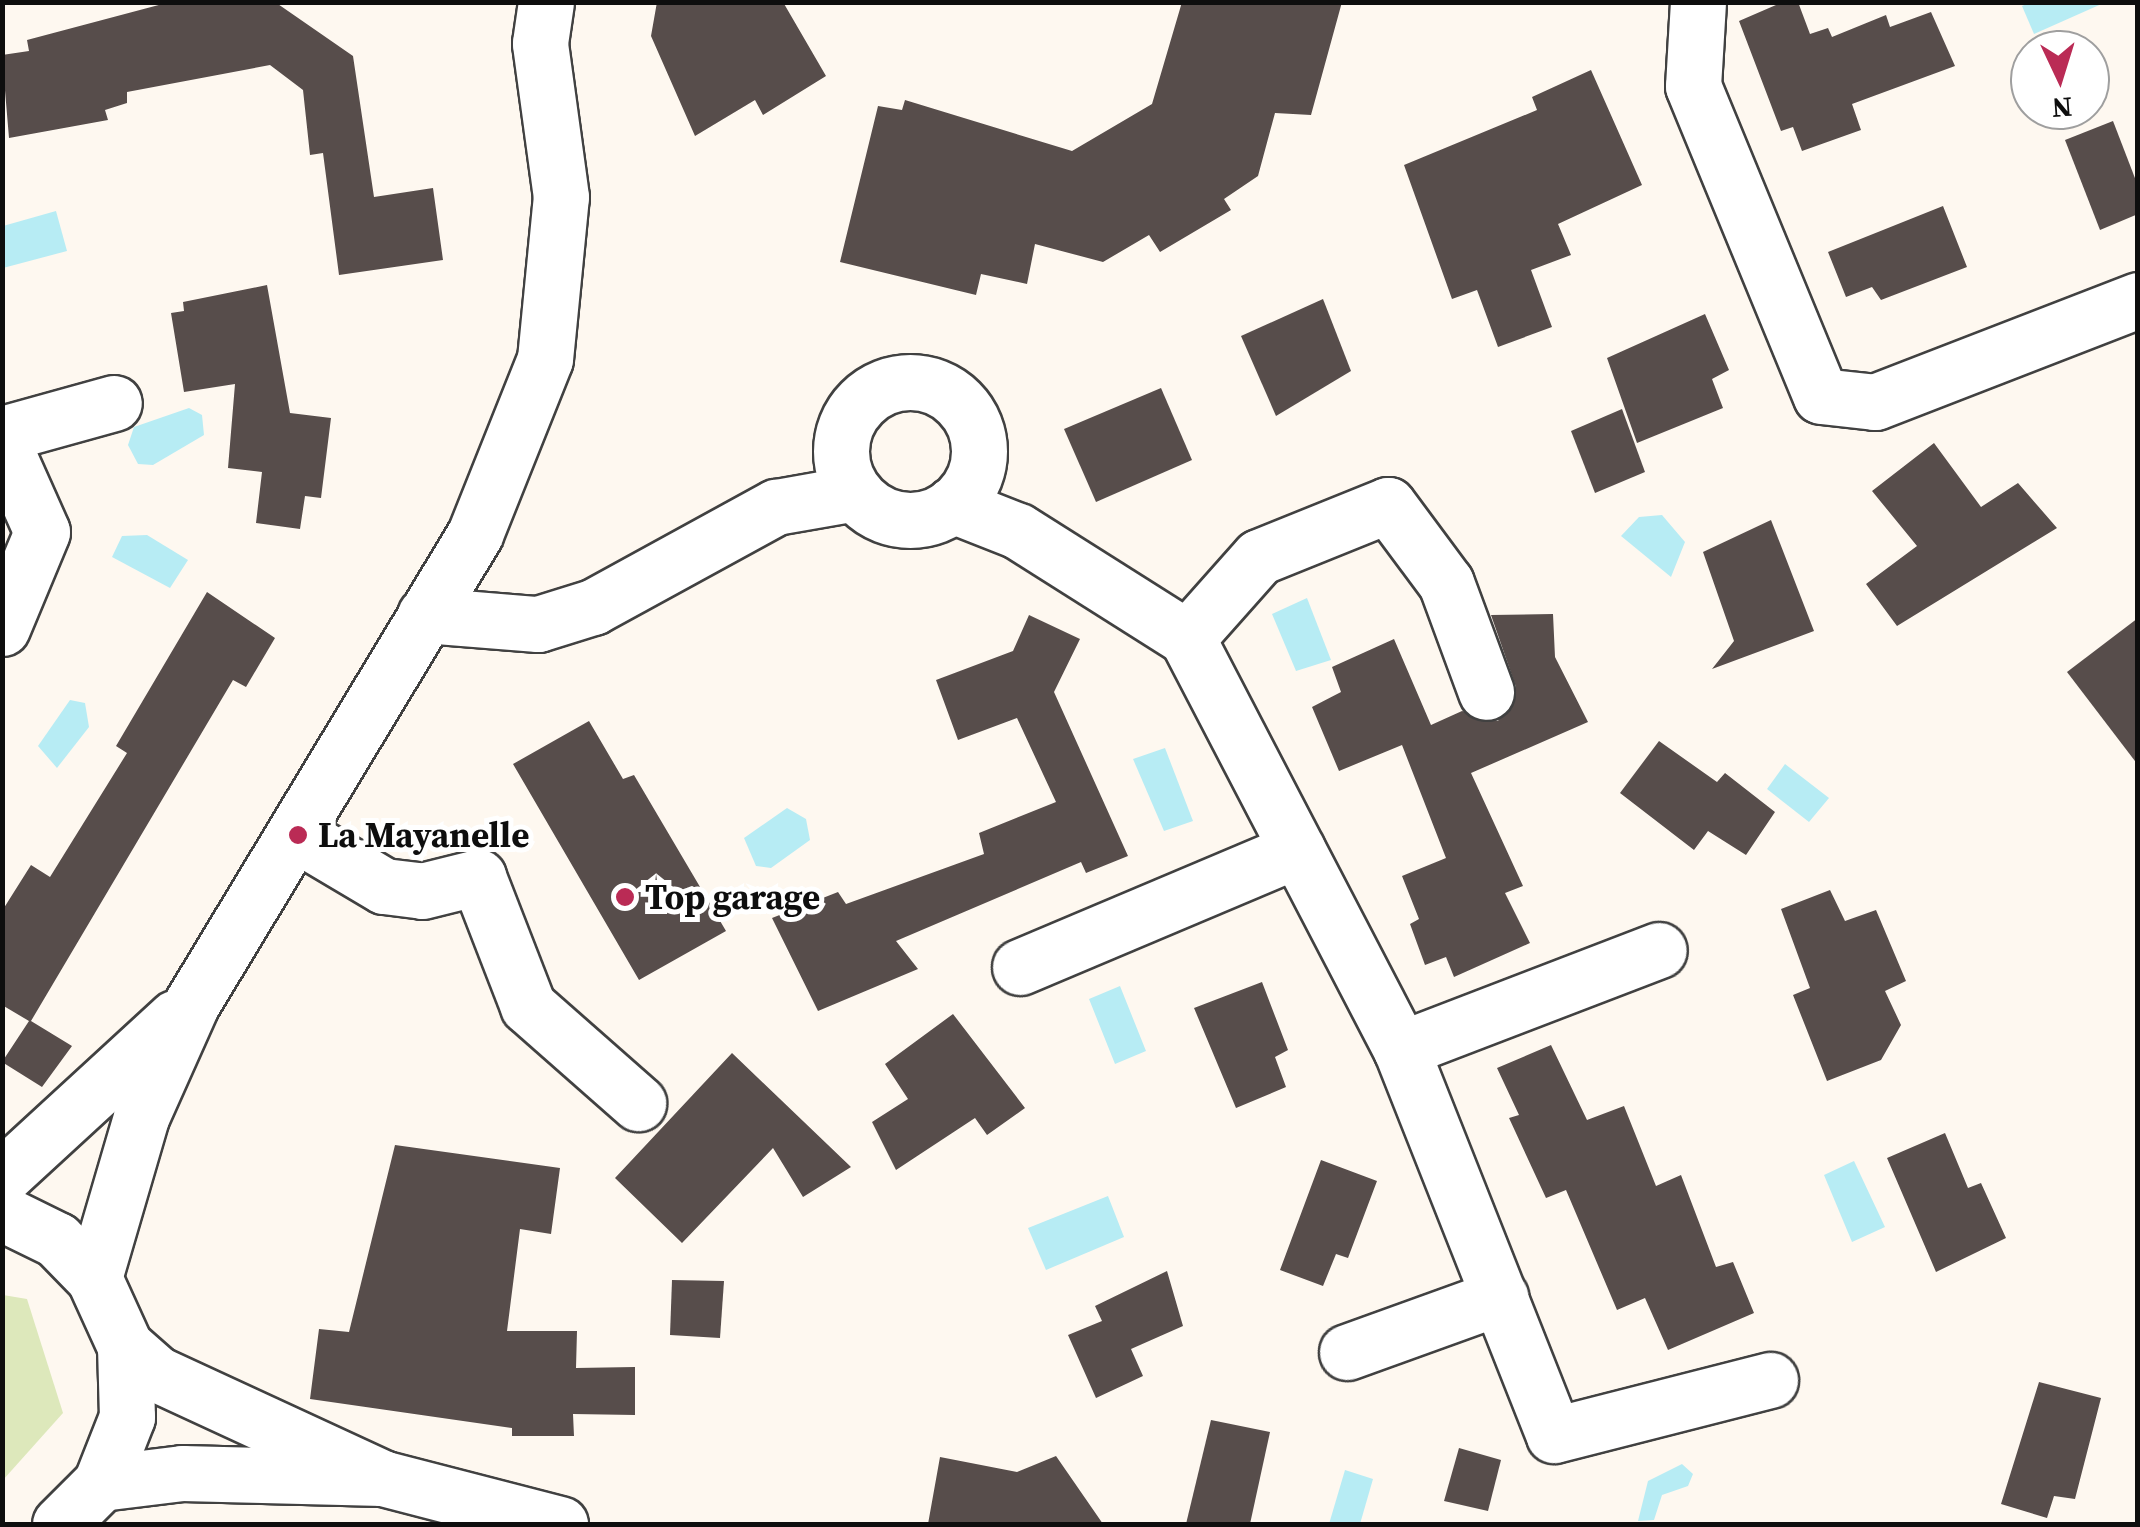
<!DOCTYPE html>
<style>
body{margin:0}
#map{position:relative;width:2140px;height:1527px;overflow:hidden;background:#fef8f0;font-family:"Source Serif 4",serif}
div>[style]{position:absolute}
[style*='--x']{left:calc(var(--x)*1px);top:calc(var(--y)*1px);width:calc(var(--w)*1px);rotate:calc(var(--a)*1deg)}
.green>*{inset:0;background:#dde8bb}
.water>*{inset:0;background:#b7ecf4}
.building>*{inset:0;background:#574d4b}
.roads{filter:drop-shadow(2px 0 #414141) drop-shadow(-2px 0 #414141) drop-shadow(0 2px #414141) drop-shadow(0 -2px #414141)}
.minor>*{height:55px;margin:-27.5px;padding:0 27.5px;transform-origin:27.5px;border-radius:27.5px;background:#fff}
.minor>.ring{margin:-27.5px;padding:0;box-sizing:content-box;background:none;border:55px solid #fff;border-radius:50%}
.dots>*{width:28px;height:28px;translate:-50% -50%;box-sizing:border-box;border:5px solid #fff;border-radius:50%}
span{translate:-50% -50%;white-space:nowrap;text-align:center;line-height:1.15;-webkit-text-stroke:10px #fff;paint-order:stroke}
.poi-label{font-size:35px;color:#0e0e0e;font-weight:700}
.left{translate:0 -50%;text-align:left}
.frame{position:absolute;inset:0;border:5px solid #0e0e0e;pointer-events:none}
.north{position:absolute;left:2010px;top:30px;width:100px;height:100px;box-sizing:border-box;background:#fff;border:2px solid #9f9f9f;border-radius:50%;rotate:176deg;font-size:28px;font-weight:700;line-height:40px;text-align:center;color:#0e0e0e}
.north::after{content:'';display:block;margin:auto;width:35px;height:45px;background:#ba2b55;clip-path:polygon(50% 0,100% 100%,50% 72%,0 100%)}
</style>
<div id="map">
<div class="green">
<i style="clip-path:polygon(3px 1295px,27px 1299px,63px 1413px,3px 1480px)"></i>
</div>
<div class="water">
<i style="clip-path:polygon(2106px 2px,2034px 34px,2022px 6px,2031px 2px)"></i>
<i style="clip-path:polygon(56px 211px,67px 251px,3px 268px,3px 226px)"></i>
<i style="clip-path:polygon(189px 408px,202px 415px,204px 435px,153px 465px,138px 464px,128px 445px,134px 427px)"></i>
<i style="clip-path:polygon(1662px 515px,1685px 542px,1671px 577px,1621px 536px,1639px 517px)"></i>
<i style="clip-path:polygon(147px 535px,188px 560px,170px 588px,112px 557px,122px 536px)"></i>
<i style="clip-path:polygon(1307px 598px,1331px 660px,1296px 671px,1272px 614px)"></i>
<i style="clip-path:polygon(70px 700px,85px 703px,89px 727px,57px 768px,38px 746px)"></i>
<i style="clip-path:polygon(1165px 748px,1193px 821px,1164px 831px,1133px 759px)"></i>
<i style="clip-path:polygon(1785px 764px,1829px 798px,1809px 822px,1767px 789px)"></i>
<i style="clip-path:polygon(787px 808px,806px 819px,810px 840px,771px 868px,756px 866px,744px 838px)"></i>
<i style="clip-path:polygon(1120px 986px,1146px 1051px,1115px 1064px,1089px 999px)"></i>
<i style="clip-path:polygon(1854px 1161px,1885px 1227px,1852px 1242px,1824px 1175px)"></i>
<i style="clip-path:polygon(1108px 1196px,1124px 1237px,1046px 1270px,1028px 1228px)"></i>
<i style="clip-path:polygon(1682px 1464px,1693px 1474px,1688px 1486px,1662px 1495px,1654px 1520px,1638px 1521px,1648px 1481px)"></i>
<i style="clip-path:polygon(1345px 1470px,1373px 1479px,1360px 1524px,1329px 1524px)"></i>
</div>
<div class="building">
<i style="clip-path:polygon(170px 2px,275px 2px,353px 56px,374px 197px,433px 188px,443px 260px,339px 275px,323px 153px,310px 155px,303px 90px,270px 65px,127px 92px,127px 103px,105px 110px,108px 120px,9px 138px,2px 55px,29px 51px,27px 40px)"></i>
<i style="clip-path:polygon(657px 2px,783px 2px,826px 76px,763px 115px,755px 100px,695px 136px,651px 36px)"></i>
<i style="clip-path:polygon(1182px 2px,1342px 2px,1311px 115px,1275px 113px,1258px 176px,1224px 199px,1231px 210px,1160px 252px,1149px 235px,1103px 262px,1035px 244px,1027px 284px,981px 274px,976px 295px,840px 262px,878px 106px,902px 110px,905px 100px,1072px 151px,1152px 104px)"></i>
<i style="clip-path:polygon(1783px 2px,1798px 2px,1810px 34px,1828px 28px,1832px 37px,1886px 15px,1890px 27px,1931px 12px,1955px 66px,1852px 104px,1861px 130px,1802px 151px,1793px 127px,1781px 131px,1739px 21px)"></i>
<i style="clip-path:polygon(1591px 70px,1642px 185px,1558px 224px,1571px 255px,1531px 270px,1552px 327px,1498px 347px,1477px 290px,1452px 299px,1404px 165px,1537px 110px,1532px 97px)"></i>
<i style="clip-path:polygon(2113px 121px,2138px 186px,2138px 214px,2100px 230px,2065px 140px)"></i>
<i style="clip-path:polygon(1943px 206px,1967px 267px,1881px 300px,1872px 287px,1846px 297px,1828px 252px)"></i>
<i style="clip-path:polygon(267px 285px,290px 413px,331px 418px,321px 498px,305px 496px,300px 529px,256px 523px,262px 472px,228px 468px,235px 384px,184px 392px,171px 313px,184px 311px,183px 302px)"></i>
<i style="clip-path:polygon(1323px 299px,1351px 371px,1276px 416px,1241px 336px)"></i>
<i style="clip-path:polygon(1705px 314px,1729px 370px,1712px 379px,1723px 408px,1637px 443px,1607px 358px)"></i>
<i style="clip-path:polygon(1161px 388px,1192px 460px,1096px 502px,1064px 429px)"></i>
<i style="clip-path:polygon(1622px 409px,1645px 472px,1595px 493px,1571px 431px)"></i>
<i style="clip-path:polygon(1934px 443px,1981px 507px,2018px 483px,2057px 528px,1897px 626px,1866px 584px,1917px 546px,1872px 491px)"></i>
<i style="clip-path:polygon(1771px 520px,1814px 631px,1712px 669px,1734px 641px,1703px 552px)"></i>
<i style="clip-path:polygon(207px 592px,275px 638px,246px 687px,233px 680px,31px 1021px,72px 1046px,42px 1087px,2px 1062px,29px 1021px,2px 1005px,2px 911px,31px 865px,50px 877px,127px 753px,116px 746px)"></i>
<i style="clip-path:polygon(1553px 614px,1555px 657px,1588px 722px,1471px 773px,1523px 886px,1505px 893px,1530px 943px,1454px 977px,1446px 957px,1425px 965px,1410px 924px,1419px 919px,1402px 876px,1446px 858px,1402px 745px,1339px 771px,1312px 707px,1341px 692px,1332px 667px,1394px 639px,1431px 725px,1462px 711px,1498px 721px,1516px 687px,1491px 615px)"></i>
<i style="clip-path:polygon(1029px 615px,1080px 639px,1054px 692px,1128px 856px,1086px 873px,1081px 862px,896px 941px,918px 969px,818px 1011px,772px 918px,838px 892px,846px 904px,984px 854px,979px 833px,1056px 802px,1017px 718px,958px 740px,936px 680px,1013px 651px)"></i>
<i style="clip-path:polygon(2138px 618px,2138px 765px,2067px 672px)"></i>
<i style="clip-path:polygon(589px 721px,623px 779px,634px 775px,726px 931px,639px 980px,513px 764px)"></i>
<i style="clip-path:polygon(1659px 741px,1717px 782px,1725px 773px,1775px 812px,1746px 855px,1708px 831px,1694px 850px,1620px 793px)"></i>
<i style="clip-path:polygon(1830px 890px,1845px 921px,1876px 910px,1906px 981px,1885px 991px,1901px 1025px,1881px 1060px,1827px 1081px,1793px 995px,1810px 988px,1781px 909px)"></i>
<i style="clip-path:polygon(1262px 982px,1288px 1050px,1275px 1057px,1286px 1087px,1236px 1108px,1194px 1008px)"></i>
<i style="clip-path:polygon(953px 1014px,1025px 1108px,987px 1135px,975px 1118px,896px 1170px,872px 1122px,908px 1099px,885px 1064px)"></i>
<i style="clip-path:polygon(1551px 1045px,1587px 1120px,1624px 1106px,1656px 1186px,1681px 1175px,1716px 1267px,1733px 1262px,1754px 1313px,1668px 1350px,1645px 1298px,1617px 1310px,1566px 1190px,1546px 1198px,1509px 1118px,1519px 1115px,1497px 1068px)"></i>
<i style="clip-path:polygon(732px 1053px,851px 1167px,803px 1197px,773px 1148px,682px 1243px,615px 1178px)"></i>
<i style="clip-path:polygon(1945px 1133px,1968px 1188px,1981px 1183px,2006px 1238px,1936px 1272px,1887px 1158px)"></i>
<i style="clip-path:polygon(395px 1145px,560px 1168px,551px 1234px,520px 1229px,507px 1331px,577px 1331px,576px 1368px,635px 1367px,635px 1415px,573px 1414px,574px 1436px,512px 1436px,512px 1428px,310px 1399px,319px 1329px,349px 1332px)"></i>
<i style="clip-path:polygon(1321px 1160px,1377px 1181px,1348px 1258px,1336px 1254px,1323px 1286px,1280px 1270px)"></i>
<i style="clip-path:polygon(1167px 1271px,1183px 1326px,1131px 1349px,1143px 1376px,1096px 1398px,1068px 1335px,1102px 1321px,1095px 1306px)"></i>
<i style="clip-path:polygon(672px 1280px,724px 1281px,720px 1338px,670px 1335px)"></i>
<i style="clip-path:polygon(2039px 1382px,2101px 1398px,2075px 1499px,2054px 1496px,2047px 1518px,2001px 1504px)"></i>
<i style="clip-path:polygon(1211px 1420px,1270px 1432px,1250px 1524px,1186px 1524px)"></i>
<i style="clip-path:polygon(1459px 1448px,1501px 1460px,1488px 1511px,1444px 1501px)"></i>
<i style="clip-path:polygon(1056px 1456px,1103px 1524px,928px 1524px,940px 1457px,1017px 1472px)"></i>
</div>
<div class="roads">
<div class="minor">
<i style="--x:1698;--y:2;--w:84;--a:93.4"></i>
<i style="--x:1693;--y:86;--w:335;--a:67.6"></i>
<i style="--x:1821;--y:396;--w:54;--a:6.3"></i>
<i style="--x:1875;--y:402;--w:282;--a:-21.2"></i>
<i class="ring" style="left:841px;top:382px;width:83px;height:83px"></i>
<i style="--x:2;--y:434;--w:116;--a:-15.5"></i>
<i style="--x:2;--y:442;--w:98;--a:66"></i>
<i style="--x:42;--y:532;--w:104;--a:112.6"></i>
<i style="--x:952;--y:505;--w:71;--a:21.5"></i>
<i style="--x:1018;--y:531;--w:200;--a:32.3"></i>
<i style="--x:1187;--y:638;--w:463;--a:62.5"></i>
<i style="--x:1401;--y:1049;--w:415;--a:68.4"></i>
<i style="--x:1554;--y:1435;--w:223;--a:-14.3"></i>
<i style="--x:425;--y:615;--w:113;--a:4.6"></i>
<i style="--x:538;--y:624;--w:58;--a:-17.2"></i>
<i style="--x:593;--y:607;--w:209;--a:-28.7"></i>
<i style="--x:776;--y:507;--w:80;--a:-10"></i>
<i style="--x:1187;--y:638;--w:108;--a:-48.4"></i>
<i style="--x:1259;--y:557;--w:139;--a:-22"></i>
<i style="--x:1388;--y:505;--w:97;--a:53.4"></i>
<i style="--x:1446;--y:583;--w:116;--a:69.8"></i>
<i style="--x:298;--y:835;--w:100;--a:30.7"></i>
<i style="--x:384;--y:886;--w:38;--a:7"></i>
<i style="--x:422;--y:891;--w:58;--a:-14"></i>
<i style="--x:478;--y:877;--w:138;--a:68.8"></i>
<i style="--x:528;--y:1006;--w:147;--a:41.4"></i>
<i style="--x:1020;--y:967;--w:301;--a:-22.9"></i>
<i style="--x:1401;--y:1049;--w:276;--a:-21"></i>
<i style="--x:2;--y:1177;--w:235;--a:-42.6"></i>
<i style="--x:2;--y:1213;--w:61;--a:26.1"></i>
<i style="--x:57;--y:1240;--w:53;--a:45.8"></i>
<i style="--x:94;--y:1278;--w:75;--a:65.5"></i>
<i style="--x:125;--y:1346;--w:71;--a:88.4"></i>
<i style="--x:127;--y:1417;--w:71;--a:111.5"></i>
<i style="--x:101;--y:1483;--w:58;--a:135"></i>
<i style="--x:94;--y:1278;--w:168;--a:-73.7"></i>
<i style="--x:141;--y:1117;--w:125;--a:-65.9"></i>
<i style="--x:192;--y:1003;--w:548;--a:-58.89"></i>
<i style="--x:475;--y:534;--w:188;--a:-68.2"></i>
<i style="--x:545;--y:359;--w:163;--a:-84.4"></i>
<i style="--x:561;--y:197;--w:155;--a:-97.8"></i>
<i style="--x:540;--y:43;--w:41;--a:-81.7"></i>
<i style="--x:125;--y:1346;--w:43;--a:41.2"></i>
<i style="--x:157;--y:1374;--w:248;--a:24.8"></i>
<i style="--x:382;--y:1478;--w:184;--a:14.5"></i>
<i style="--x:1347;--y:1352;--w:163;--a:-19.8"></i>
<i style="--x:101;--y:1483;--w:82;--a:-7"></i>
<i style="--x:182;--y:1473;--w:200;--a:1.4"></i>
</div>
</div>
<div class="dots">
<i style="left:298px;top:835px;background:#ba2b55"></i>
<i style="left:625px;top:897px;background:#ba2b55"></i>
</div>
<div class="poi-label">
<span class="left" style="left:318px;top:835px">La Mayanelle</span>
<span class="left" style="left:645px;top:897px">Top garage</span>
</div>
<div class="frame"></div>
<div class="north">N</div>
</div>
